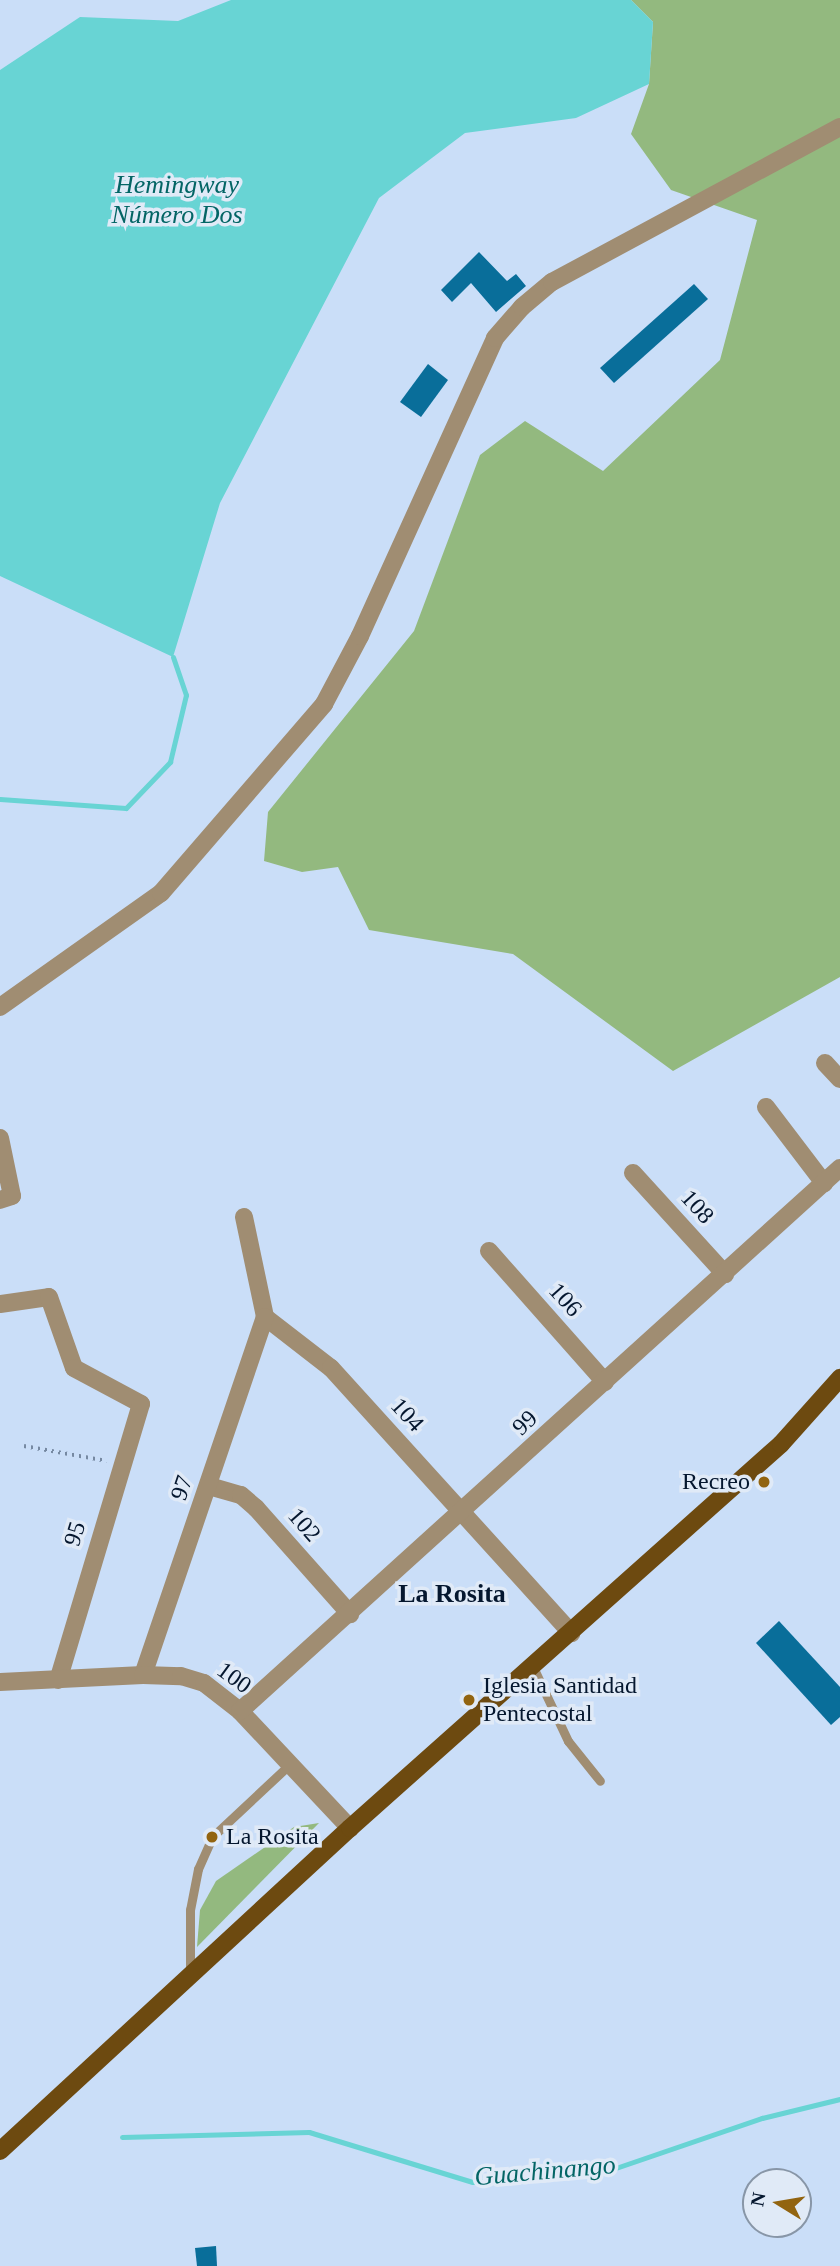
<!DOCTYPE html>
<meta charset="utf-8">
<style>
body{margin:0}
#map{position:relative;width:840px;height:2266px;overflow:hidden;background:#cadef8;font-family:"Times New Roman",serif}
div>[style]{position:absolute}
[style*='--x']{left:calc(var(--x)*1px);top:calc(var(--y)*1px);width:calc(var(--w)*1px);rotate:calc(var(--a)*1deg)}
.green>*{inset:0;background:#93b97f}
.water>*{inset:0;background:#68d4d4}
.stream>*{height:5px;margin:-2.5px;padding:0 2.5px;transform-origin:2.5px;border-radius:2.5px;background:#68d4d4}
.building>*{inset:0;background:#096e9a}
.path>*{height:3.5px;margin-top:-1.75px;transform-origin:0;background:repeating-linear-gradient(90deg,#7689a2 0 2px,transparent 0 7px)}
.service>*{height:9px;margin:-4.5px;padding:0 4.5px;transform-origin:4.5px;border-radius:4.5px;background:#a08d72}
.minor>*{height:18px;margin:-9px;padding:0 9px;transform-origin:9px;border-radius:9px;background:#a08d72}
.primary>*{height:18px;margin:-9px;padding:0 9px;transform-origin:9px;border-radius:9px;background:#6d4a10}
.dots>*{width:19px;height:19px;translate:-50% -50%;box-sizing:border-box;border:4px solid #e0eaf7;border-radius:50%}
span{translate:-50% -50%;white-space:nowrap;text-align:center;line-height:1.15;-webkit-text-stroke:7px #e0eaf7;paint-order:stroke}
.street-label{font-size:24px;color:#05172f}
.poi-label{font-size:24px;color:#05172f}
.right{translate:-100% -50%;text-align:right}
.left{translate:0 -50%;text-align:left}
.water-label{font-size:26px;color:#036565;font-style:italic}
.neighbourhood-label{font-size:26px;color:#05172f;font-weight:700}
.north{position:absolute;left:742px;top:2168px;width:70px;height:70px;box-sizing:border-box;background:#e0eaf7;border:2px solid #8896a7;border-radius:50%;rotate:281deg;font-size:19px;font-weight:700;line-height:28px;text-align:center;color:#05172f}
.north::after{content:'';display:block;margin:auto;width:24px;height:32px;background:#926410;clip-path:polygon(50% 0,100% 100%,50% 72%,0 100%)}
</style>
<div id="map">
<div class="green">
<i style="clip-path:polygon(631px 0,840px 0,840px 977px,673px 1071px,513px 954px,369px 930px,338px 867px,302px 872px,264px 861px,268px 812px,414px 631px,480px 455px,525px 421px,603px 471px,720px 360px,757px 220px,671px 190px,631px 134px,649px 84px,653px 22px)"></i>
<i style="clip-path:polygon(319px 1823px,197px 1947px,200px 1910px,216px 1881px,294px 1827px)"></i>
</div>
<div class="water">
<i style="clip-path:polygon(231px 0,631px 0,653px 22px,649px 84px,576px 118px,465px 133px,379px 198px,220px 503px,173px 657px,0 576px,0 70px,80px 17px,178px 21px)"></i>
</div>
<div class="stream">
<i style="--x:0;--y:799;--w:126;--a:4.1"></i>
<i style="--x:126;--y:808;--w:64;--a:-46.3"></i>
<i style="--x:170;--y:762;--w:69;--a:-76.6"></i>
<i style="--x:186;--y:695;--w:40;--a:-108.9"></i>
<i style="--x:122;--y:2137;--w:187;--a:-1.5"></i>
<i style="--x:309;--y:2132;--w:171;--a:17"></i>
<i style="--x:473;--y:2182;--w:134;--a:-4.7"></i>
<i style="--x:607;--y:2171;--w:164;--a:-18.9"></i>
<i style="--x:762;--y:2118;--w:80;--a:-13.7"></i>
</div>
<div class="building">
<i style="clip-path:polygon(479px 252px,507px 281px,516px 274px,526px 286px,496px 312px,471px 283px,452px 302px,441px 290px)"></i>
<i style="clip-path:polygon(694px 284px,708px 299px,614px 383px,600px 368px)"></i>
<i style="clip-path:polygon(428px 364px,448px 380px,421px 417px,400px 402px)"></i>
<i style="clip-path:polygon(779px 1621px,840px 1687px,840px 1717px,831px 1725px,756px 1643px)"></i>
<i style="clip-path:polygon(216px 2246px,217px 2266px,197px 2266px,195px 2248px)"></i>
</div>
<div class="path">
<i style="--x:24;--y:1446;--w:84;--a:10.2"></i>
</div>
<div class="service">
<i style="--x:533;--y:1667;--w:82;--a:64.7"></i>
<i style="--x:568;--y:1741;--w:51;--a:51.3"></i>
<i style="--x:190;--y:1976;--w:66;--a:-90"></i>
<i style="--x:190;--y:1910;--w:42;--a:-79"></i>
<i style="--x:198;--y:1869;--w:35;--a:-66"></i>
<i style="--x:212;--y:1837;--w:104;--a:-43.1"></i>
</div>
<div class="minor">
<i style="--x:0;--y:1007;--w:197;--a:-35.3"></i>
<i style="--x:161;--y:893;--w:250;--a:-49.2"></i>
<i style="--x:324;--y:704;--w:77;--a:-62.1"></i>
<i style="--x:360;--y:636;--w:327;--a:-65.6"></i>
<i style="--x:495;--y:338;--w:41;--a:-48.9"></i>
<i style="--x:522;--y:307;--w:39;--a:-40"></i>
<i style="--x:552;--y:282;--w:327;--a:-28.3"></i>
<i style="--x:825;--y:1063;--w:22;--a:47"></i>
<i style="--x:766;--y:1107;--w:96;--a:52.7"></i>
<i style="--x:0;--y:1138;--w:59;--a:78.3"></i>
<i style="--x:12;--y:1196;--w:13;--a:162"></i>
<i style="--x:633;--y:1173;--w:137;--a:47.7"></i>
<i style="--x:244;--y:1217;--w:102;--a:78.1"></i>
<i style="--x:265;--y:1317;--w:83;--a:37.7"></i>
<i style="--x:331;--y:1368;--w:358;--a:47.8"></i>
<i style="--x:489;--y:1251;--w:175;--a:48.5"></i>
<i style="--x:0;--y:1304;--w:49;--a:-8.1"></i>
<i style="--x:49;--y:1297;--w:75;--a:70.6"></i>
<i style="--x:74;--y:1368;--w:76;--a:28.2"></i>
<i style="--x:141;--y:1404;--w:288;--a:106.7"></i>
<i style="--x:209;--y:1486;--w:33;--a:16"></i>
<i style="--x:241;--y:1495;--w:20;--a:41"></i>
<i style="--x:256;--y:1508;--w:142;--a:48.4"></i>
<i style="--x:143;--y:1675;--w:378;--a:-71.2"></i>
<i style="--x:0;--y:1682;--w:143;--a:-2.8"></i>
<i style="--x:143;--y:1675;--w:38;--a:2"></i>
<i style="--x:181;--y:1676;--w:24;--a:17"></i>
<i style="--x:204;--y:1683;--w:46;--a:37.9"></i>
<i style="--x:240;--y:1711;--w:161;--a:46.8"></i>
<i style="--x:240;--y:1711;--w:809;--a:-42.15"></i>
</div>
<div class="primary">
<i style="--x:0;--y:2151;--w:476;--a:-42.7"></i>
<i style="--x:350;--y:1828;--w:577;--a:-41.7"></i>
<i style="--x:781;--y:1444;--w:89;--a:-48.2"></i>
</div>
<div class="dots">
<i style="left:764px;top:1482px;background:#926410"></i>
<i style="left:469px;top:1700px;background:#926410"></i>
<i style="left:212px;top:1837px;background:#926410"></i>
</div>
<div class="street-label">
<span style="left:697px;top:1207px;rotate:48deg">108</span>
<span style="left:565px;top:1300px;rotate:48deg">106</span>
<span style="left:407px;top:1415px;rotate:48deg">104</span>
<span style="left:525px;top:1423px;rotate:-43deg">99</span>
<span style="left:182px;top:1488px;rotate:-71deg">97</span>
<span style="left:304px;top:1525px;rotate:49deg">102</span>
<span style="left:75px;top:1534px;rotate:-73deg">95</span>
<span style="left:234px;top:1678px;rotate:36deg">100</span>
</div>
<div class="poi-label">
<span class="right" style="left:750px;top:1482px">Recreo</span>
<span class="left" style="left:483px;top:1700px">Iglesia Santidad<br>Pentecostal</span>
<span class="left" style="left:226px;top:1837px">La Rosita</span>
</div>
<div class="water-label">
<span style="left:177px;top:200px">Hemingway<br>Número Dos</span>
<span style="left:545px;top:2171px;rotate:-5deg">Guachinango</span>
</div>
<div class="neighbourhood-label">
<span style="left:452px;top:1594px">La Rosita</span>
</div>
<div class="north">N</div>
</div>
